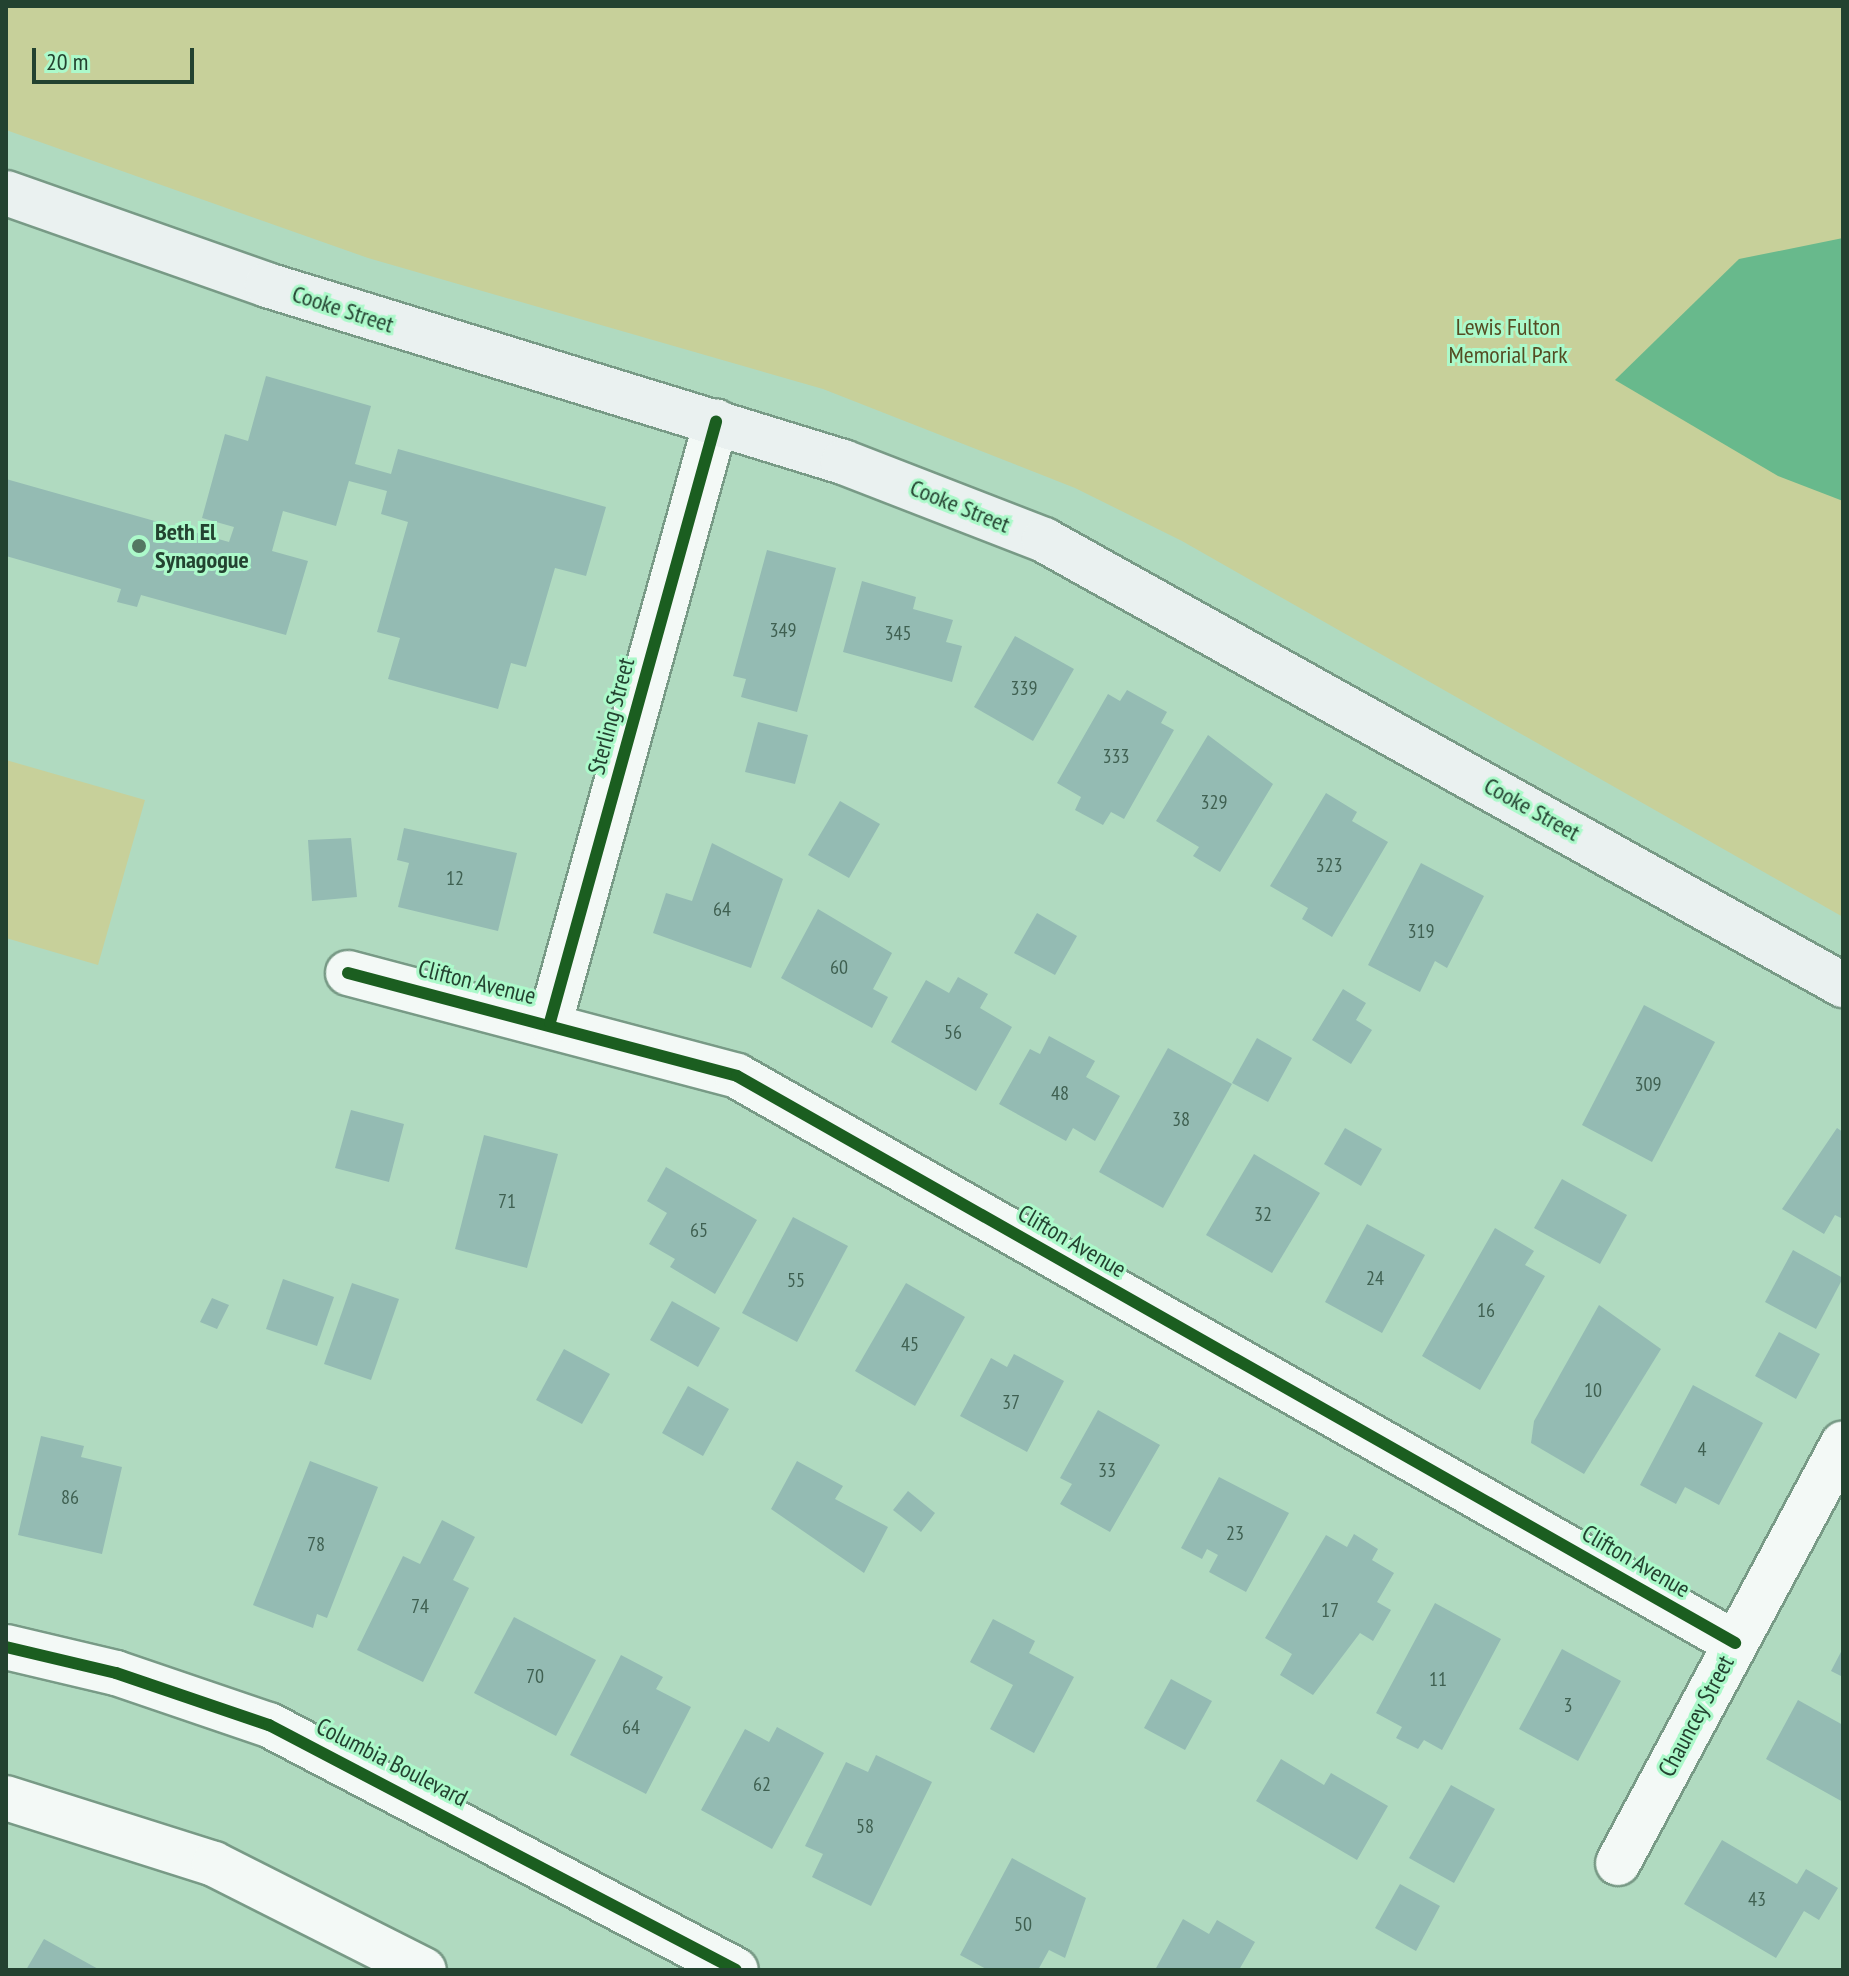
<!DOCTYPE html>
<style>
body{margin:0}
#map{position:relative;width:1849px;height:1976px;overflow:hidden;background:#b0dac0;font-family:"PT Sans Narrow",sans-serif}
div>[style]{position:absolute}
[style*='--x']{left:calc(var(--x)*1px);top:calc(var(--y)*1px);width:calc(var(--w)*1px);rotate:calc(var(--a)*1deg)}
.green>*{inset:0;background:#c7d09a}
.water>*{inset:0;background:#68b98c}
.building>*{inset:0;background:#94bbb3}
.roads{filter:drop-shadow(2px 0 #789a86) drop-shadow(-2px 0 #789a86) drop-shadow(0 2px #789a86) drop-shadow(0 -2px #789a86)}
.minor>*{height:44px;margin:-22px;padding:0 22px;transform-origin:22px;border-radius:22px;background:#f3f9f6}
.secondary>*{height:44px;margin:-22px;padding:0 22px;transform-origin:22px;border-radius:22px;background:#eaf1f0}
.cycleway>*{height:12px;margin:-6px;padding:0 6px;transform-origin:6px;border-radius:6px;background:#1b5e20}
.dots>*{width:22px;height:22px;translate:-50% -50%;box-sizing:border-box;border:4px solid #acf9ca;border-radius:50%}
span{translate:-50% -50%;white-space:nowrap;text-align:center;line-height:1.15;-webkit-text-stroke:6px #acf9ca;paint-order:stroke}
.number-label{font-size:20px;color:#3f6051}
.number-label span{-webkit-text-stroke-width:0}
.street-label{font-size:24px;color:#234230}
.park-label{font-size:24px;color:#554c23}
.poi-label{font-size:24px;color:#234230;font-weight:700}
.left{translate:0 -50%;text-align:left}
.frame{position:absolute;inset:0;border:8px solid #234230;pointer-events:none}
.scale{position:absolute;left:32px;top:48px;width:162px;height:36px;box-sizing:border-box;border:4px solid #234230;border-top:0;padding-left:10px;font-size:24px;line-height:28px;white-space:nowrap;color:#234230;-webkit-text-stroke:6px #acf9ca;paint-order:stroke}
</style>
<div id="map">
<div class="green">
<i style="clip-path:polygon(6px 6px,1843px 6px,1843px 917px,1182px 541px,1075px 488px,823px 389px,368px 258px,6px 130px)"></i>
<i style="clip-path:polygon(6px 760px,145px 800px,98px 965px,6px 938px)"></i>
</div>
<div class="water">
<i style="clip-path:polygon(1843px 238px,1843px 501px,1778px 476px,1615px 380px,1739px 259px)"></i>
</div>
<div class="building">
<i style="clip-path:polygon(266px 376px,371px 406px,355px 464px,391px 474px,398px 449px,606px 507px,586px 576px,555px 568px,526px 667px,511px 663px,498px 709px,388px 679px,400px 638px,377px 632px,408px 522px,381px 514px,387px 491px,349px 481px,336px 526px,283px 511px,272px 551px,308px 561px,286px 635px,141px 595px,137px 607px,117px 602px,121px 589px,6px 556px,6px 479px,229px 542px,234px 527px,202px 518px,225px 434px,248px 441px)"></i>
<i style="clip-path:polygon(767px 550px,836px 568px,797px 712px,741px 697px,746px 679px,733px 676px)"></i>
<i style="clip-path:polygon(862px 581px,916px 597px,913px 609px,953px 620px,946px 642px,962px 646px,952px 682px,843px 652px)"></i>
<i style="clip-path:polygon(1015px 636px,1074px 669px,1033px 741px,974px 707px)"></i>
<i style="clip-path:polygon(1127px 690px,1167px 712px,1161px 723px,1174px 730px,1124px 819px,1111px 812px,1103px 825px,1075px 810px,1081px 797px,1057px 783px,1108px 694px,1120px 701px)"></i>
<i style="clip-path:polygon(758px 722px,808px 735px,795px 784px,745px 772px)"></i>
<i style="clip-path:polygon(1208px 735px,1273px 784px,1220px 872px,1193px 856px,1199px 847px,1156px 821px)"></i>
<i style="clip-path:polygon(1326px 793px,1357px 812px,1352px 821px,1388px 842px,1332px 937px,1302px 919px,1308px 908px,1270px 886px)"></i>
<i style="clip-path:polygon(840px 801px,880px 824px,849px 878px,808px 855px)"></i>
<i style="clip-path:polygon(404px 828px,517px 853px,498px 931px,398px 907px,409px 863px,397px 860px)"></i>
<i style="clip-path:polygon(351px 838px,357px 897px,312px 901px,308px 840px)"></i>
<i style="clip-path:polygon(712px 843px,783px 879px,751px 968px,653px 933px,666px 893px,692px 901px)"></i>
<i style="clip-path:polygon(1421px 863px,1484px 896px,1447px 968px,1435px 961px,1420px 992px,1368px 965px)"></i>
<i style="clip-path:polygon(818px 909px,892px 953px,873px 989px,888px 997px,872px 1028px,781px 978px)"></i>
<i style="clip-path:polygon(1037px 913px,1077px 936px,1055px 975px,1014px 953px)"></i>
<i style="clip-path:polygon(958px 977px,988px 994px,980px 1008px,1012px 1027px,976px 1091px,891px 1042px,926px 980px,949px 993px)"></i>
<i style="clip-path:polygon(1343px 989px,1366px 1003px,1356px 1020px,1372px 1030px,1351px 1064px,1312px 1040px)"></i>
<i style="clip-path:polygon(1644px 1005px,1715px 1042px,1652px 1162px,1582px 1125px)"></i>
<i style="clip-path:polygon(1049px 1036px,1095px 1061px,1086px 1077px,1120px 1096px,1095px 1141px,1073px 1128px,1066px 1141px,999px 1104px,1030px 1049px,1040px 1054px)"></i>
<i style="clip-path:polygon(1257px 1038px,1292px 1058px,1268px 1102px,1232px 1083px)"></i>
<i style="clip-path:polygon(1168px 1048px,1232px 1084px,1163px 1208px,1099px 1172px)"></i>
<i style="clip-path:polygon(351px 1110px,404px 1124px,389px 1182px,335px 1168px)"></i>
<i style="clip-path:polygon(1345px 1128px,1382px 1149px,1361px 1186px,1324px 1164px)"></i>
<i style="clip-path:polygon(1837px 1128px,1843px 1132px,1843px 1219px,1835px 1215px,1824px 1234px,1782px 1209px)"></i>
<i style="clip-path:polygon(484px 1135px,558px 1154px,527px 1268px,455px 1249px)"></i>
<i style="clip-path:polygon(1254px 1154px,1320px 1193px,1272px 1273px,1206px 1235px)"></i>
<i style="clip-path:polygon(666px 1167px,757px 1220px,715px 1294px,670px 1267px,675px 1259px,649px 1244px,667px 1213px,647px 1201px)"></i>
<i style="clip-path:polygon(1562px 1179px,1627px 1215px,1600px 1264px,1534px 1228px)"></i>
<i style="clip-path:polygon(793px 1217px,848px 1246px,797px 1342px,742px 1313px)"></i>
<i style="clip-path:polygon(1367px 1224px,1425px 1255px,1382px 1333px,1325px 1302px)"></i>
<i style="clip-path:polygon(1495px 1228px,1534px 1251px,1525px 1265px,1545px 1276px,1480px 1390px,1422px 1356px)"></i>
<i style="clip-path:polygon(1793px 1250px,1843px 1278px,1816px 1329px,1765px 1302px)"></i>
<i style="clip-path:polygon(283px 1279px,334px 1297px,317px 1346px,266px 1329px)"></i>
<i style="clip-path:polygon(352px 1283px,399px 1299px,371px 1380px,324px 1364px)"></i>
<i style="clip-path:polygon(906px 1283px,965px 1317px,915px 1406px,855px 1371px)"></i>
<i style="clip-path:polygon(212px 1298px,229px 1305px,217px 1329px,200px 1322px)"></i>
<i style="clip-path:polygon(672px 1301px,720px 1328px,698px 1367px,650px 1340px)"></i>
<i style="clip-path:polygon(1599px 1305px,1661px 1349px,1584px 1474px,1531px 1443px,1534px 1421px)"></i>
<i style="clip-path:polygon(1779px 1332px,1820px 1354px,1796px 1399px,1755px 1376px)"></i>
<i style="clip-path:polygon(564px 1349px,610px 1374px,582px 1424px,536px 1400px)"></i>
<i style="clip-path:polygon(1014px 1354px,1064px 1381px,1027px 1452px,960px 1416px,991px 1358px,1007px 1367px)"></i>
<i style="clip-path:polygon(1693px 1385px,1763px 1423px,1719px 1505px,1685px 1487px,1676px 1504px,1640px 1485px)"></i>
<i style="clip-path:polygon(688px 1386px,729px 1409px,703px 1456px,662px 1433px)"></i>
<i style="clip-path:polygon(1098px 1410px,1160px 1445px,1110px 1532px,1060px 1504px,1072px 1484px,1060px 1478px)"></i>
<i style="clip-path:polygon(41px 1436px,84px 1446px,81px 1457px,122px 1467px,102px 1554px,18px 1535px)"></i>
<i style="clip-path:polygon(310px 1461px,378px 1487px,327px 1618px,317px 1614px,313px 1628px,253px 1605px)"></i>
<i style="clip-path:polygon(797px 1461px,843px 1486px,835px 1499px,888px 1527px,864px 1573px,771px 1509px)"></i>
<i style="clip-path:polygon(1219px 1477px,1289px 1513px,1246px 1592px,1209px 1572px,1218px 1555px,1207px 1549px,1202px 1559px,1181px 1548px)"></i>
<i style="clip-path:polygon(908px 1491px,935px 1513px,921px 1532px,893px 1510px)"></i>
<i style="clip-path:polygon(442px 1520px,475px 1537px,453px 1580px,469px 1588px,423px 1682px,357px 1650px,403px 1556px,420px 1564px)"></i>
<i style="clip-path:polygon(1354px 1534px,1378px 1549px,1372px 1560px,1394px 1573px,1377px 1602px,1391px 1610px,1373px 1641px,1360px 1633px,1313px 1695px,1280px 1675px,1292px 1654px,1265px 1638px,1326px 1535px,1347px 1547px)"></i>
<i style="clip-path:polygon(1435px 1603px,1501px 1639px,1442px 1750px,1424px 1740px,1418px 1749px,1396px 1738px,1402px 1727px,1376px 1713px)"></i>
<i style="clip-path:polygon(514px 1617px,596px 1660px,556px 1736px,474px 1693px)"></i>
<i style="clip-path:polygon(993px 1619px,1035px 1641px,1029px 1653px,1074px 1677px,1034px 1753px,990px 1729px,1013px 1685px,970px 1662px)"></i>
<i style="clip-path:polygon(1843px 1648px,1843px 1677px,1831px 1671px)"></i>
<i style="clip-path:polygon(1562px 1649px,1621px 1681px,1578px 1761px,1519px 1729px)"></i>
<i style="clip-path:polygon(621px 1655px,663px 1677px,656px 1689px,691px 1707px,646px 1794px,570px 1755px)"></i>
<i style="clip-path:polygon(1171px 1679px,1212px 1701px,1185px 1750px,1144px 1728px)"></i>
<i style="clip-path:polygon(1798px 1700px,1843px 1725px,1843px 1802px,1766px 1759px)"></i>
<i style="clip-path:polygon(777px 1727px,824px 1753px,772px 1849px,701px 1810px,745px 1729px,769px 1742px)"></i>
<i style="clip-path:polygon(876px 1755px,932px 1782px,871px 1906px,812px 1877px,823px 1854px,805px 1846px,846px 1762px,868px 1772px)"></i>
<i style="clip-path:polygon(1281px 1759px,1324px 1785px,1331px 1773px,1388px 1806px,1357px 1860px,1256px 1801px)"></i>
<i style="clip-path:polygon(1451px 1785px,1495px 1809px,1454px 1883px,1409px 1858px)"></i>
<i style="clip-path:polygon(1722px 1840px,1797px 1884px,1806px 1869px,1838px 1888px,1819px 1920px,1804px 1911px,1776px 1958px,1684px 1904px)"></i>
<i style="clip-path:polygon(1012px 1858px,1086px 1898px,1065px 1958px,1049px 1950px,1038px 1970px,988px 1970px,960px 1955px)"></i>
<i style="clip-path:polygon(1400px 1884px,1440px 1906px,1416px 1951px,1375px 1928px)"></i>
<i style="clip-path:polygon(1183px 1919px,1209px 1934px,1217px 1920px,1255px 1942px,1239px 1970px,1155px 1970px)"></i>
<i style="clip-path:polygon(44px 1939px,100px 1970px,26px 1970px)"></i>
</div>
<div class="roads">
<div class="minor">
<i style="--x:348;--y:973;--w:402;--a:14.8"></i>
<i style="--x:737;--y:1076;--w:1148;--a:29.6"></i>
<i style="--x:550;--y:1022;--w:623;--a:-74.54"></i>
<i style="--x:6;--y:1647;--w:113;--a:13.3"></i>
<i style="--x:116;--y:1673;--w:162;--a:18.8"></i>
<i style="--x:269;--y:1725;--w:527;--a:27.68"></i>
<i style="--x:6;--y:1798;--w:218;--a:17.6"></i>
<i style="--x:214;--y:1864;--w:235;--a:26.8"></i>
<i style="--x:1618;--y:1863;--w:476;--a:-61.8"></i>
</div>
<div class="secondary">
<i style="--x:6;--y:193;--w:277;--a:19.4"></i>
<i style="--x:267;--y:285;--w:603;--a:17.08"></i>
<i style="--x:843;--y:462;--w:216;--a:21.2"></i>
<i style="--x:1044;--y:540;--w:915;--a:29.12"></i>
</div>
</div>
<div class="cycleway">
<i style="--x:348;--y:973;--w:402;--a:14.8"></i>
<i style="--x:737;--y:1076;--w:1148;--a:29.6"></i>
<i style="--x:550;--y:1022;--w:623;--a:-74.54"></i>
<i style="--x:6;--y:1647;--w:113;--a:13.3"></i>
<i style="--x:116;--y:1673;--w:162;--a:18.8"></i>
<i style="--x:269;--y:1725;--w:527;--a:27.68"></i>
</div>
<div class="dots">
<i style="left:139px;top:546px;background:#547762"></i>
</div>
<div class="number-label">
<span style="left:783px;top:630px">349</span>
<span style="left:898px;top:633px">345</span>
<span style="left:1024px;top:688px">339</span>
<span style="left:1116px;top:756px">333</span>
<span style="left:1214px;top:802px">329</span>
<span style="left:1329px;top:865px">323</span>
<span style="left:455px;top:878px">12</span>
<span style="left:722px;top:909px">64</span>
<span style="left:1421px;top:931px">319</span>
<span style="left:839px;top:967px">60</span>
<span style="left:953px;top:1032px">56</span>
<span style="left:1648px;top:1084px">309</span>
<span style="left:1060px;top:1093px">48</span>
<span style="left:1181px;top:1119px">38</span>
<span style="left:507px;top:1201px">71</span>
<span style="left:1263px;top:1214px">32</span>
<span style="left:699px;top:1230px">65</span>
<span style="left:1375px;top:1278px">24</span>
<span style="left:796px;top:1280px">55</span>
<span style="left:1486px;top:1310px">16</span>
<span style="left:910px;top:1344px">45</span>
<span style="left:1593px;top:1390px">10</span>
<span style="left:1011px;top:1402px">37</span>
<span style="left:1702px;top:1449px">4</span>
<span style="left:1107px;top:1470px">33</span>
<span style="left:70px;top:1497px">86</span>
<span style="left:1235px;top:1533px">23</span>
<span style="left:316px;top:1544px">78</span>
<span style="left:420px;top:1606px">74</span>
<span style="left:1330px;top:1610px">17</span>
<span style="left:535px;top:1676px">70</span>
<span style="left:1438px;top:1679px">11</span>
<span style="left:1568px;top:1705px">3</span>
<span style="left:631px;top:1727px">64</span>
<span style="left:762px;top:1784px">62</span>
<span style="left:865px;top:1826px">58</span>
<span style="left:1757px;top:1899px">43</span>
<span style="left:1023px;top:1924px">50</span>
</div>
<div class="street-label">
<span style="left:343px;top:309px;rotate:18deg">Cooke Street</span>
<span style="left:960px;top:506px;rotate:22deg">Cooke Street</span>
<span style="left:611px;top:716px;rotate:-75deg">Sterling Street</span>
<span style="left:1532px;top:809px;rotate:29deg">Cooke Street</span>
<span style="left:477px;top:982px;rotate:14deg">Clifton Avenue</span>
<span style="left:1072px;top:1241px;rotate:30deg">Clifton Avenue</span>
<span style="left:1636px;top:1561px;rotate:30deg">Clifton Avenue</span>
<span style="left:1696px;top:1716px;rotate:-62deg">Chauncey Street</span>
<span style="left:392px;top:1762px;rotate:27deg">Columbia Boulevard</span>
</div>
<div class="park-label">
<span style="left:1508px;top:341px">Lewis Fulton<br>Memorial Park</span>
</div>
<div class="poi-label">
<span class="left" style="left:155px;top:546px">Beth El<br>Synagogue</span>
</div>
<div class="frame"></div>
<div class="scale">20 m</div>
</div>
